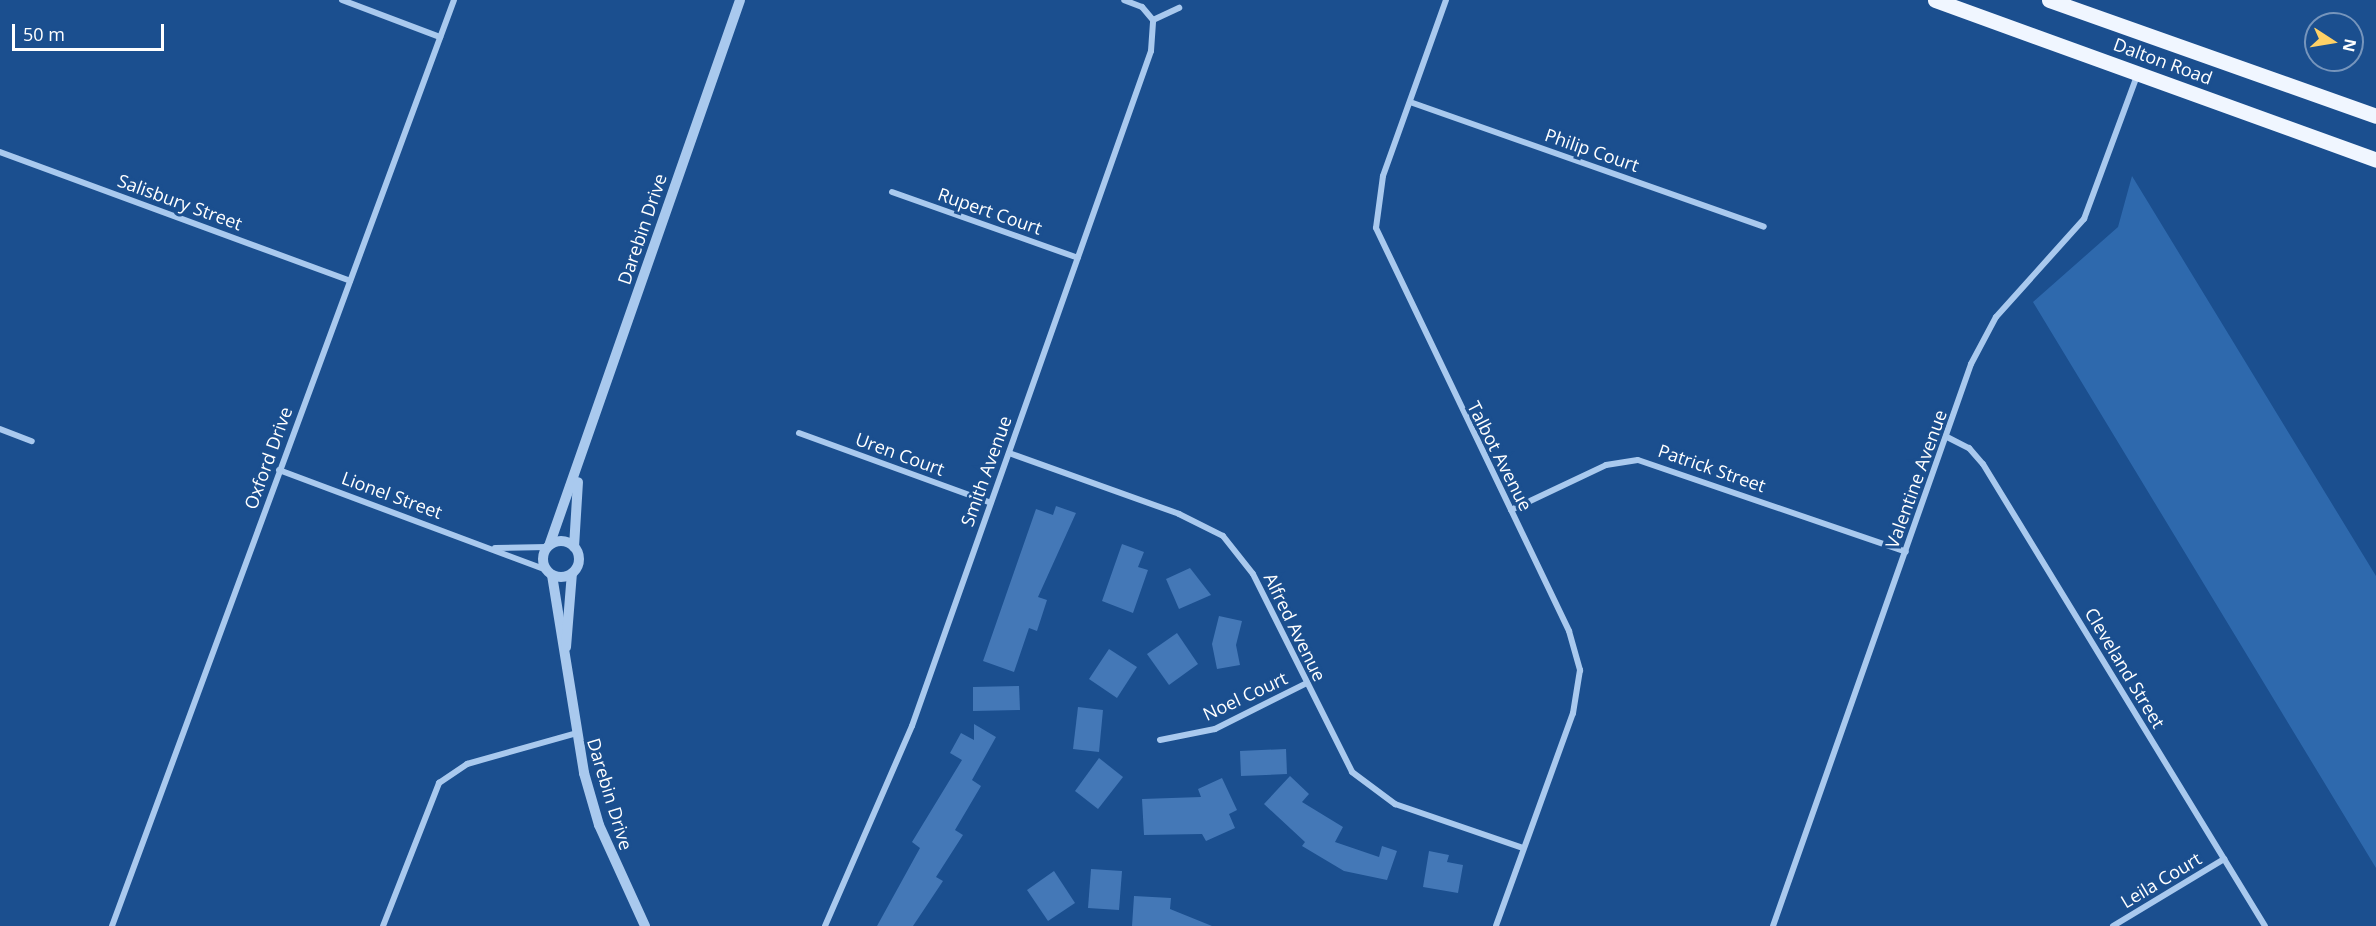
<!DOCTYPE html>
<style>
body{margin:0}
#map{position:relative;width:2376px;height:926px;overflow:hidden;background:#1b4f8f;font-family:"Open Sans",sans-serif}
div>[style]{position:absolute}
[style*='--x']{left:calc(var(--x)*1px);top:calc(var(--y)*1px);width:calc(var(--w)*1px);rotate:calc(var(--a)*1deg)}
.green>*{inset:0;background:#2e69ad}
.building>*{inset:0;background:#4478b7}
.minor>*{height:6px;margin:-3px;padding:0 3px;transform-origin:3px;border-radius:3px;background:#a9c9ee}
.tertiary>*{height:10px;margin:-5px;padding:0 5px;transform-origin:5px;border-radius:5px;background:#a9c9ee}
.tertiary>.ring{margin:-5px;padding:0;box-sizing:content-box;background:none;border:10px solid #a9c9ee;border-radius:50%}
.primary>*{height:15px;margin:-7.5px;padding:0 7.5px;transform-origin:7.5px;border-radius:7.5px;background:#f0f6ff}
span{translate:-50% -50%;white-space:nowrap;text-align:center;line-height:1.15;-webkit-text-stroke:6px #1b4f8f;paint-order:stroke}
.street-label{font-size:18px;color:#fff}
.north{position:absolute;left:2304px;top:12px;width:60px;height:60px;box-sizing:border-box;background:#1b4f8f;border:2px solid #7695bc;border-radius:50%;rotate:102deg;font-size:16px;font-weight:700;line-height:24px;text-align:center;color:#fff}
.north::after{content:'';display:block;margin:auto;width:21px;height:27px;background:#ffd166;clip-path:polygon(50% 0,100% 100%,50% 72%,0 100%)}
.scale{position:absolute;left:12px;top:24px;width:152px;height:27px;box-sizing:border-box;border:3px solid #fff;border-top:0;padding-left:8px;font-size:18px;line-height:21px;white-space:nowrap;color:#fff;-webkit-text-stroke:4px #1b4f8f;paint-order:stroke}
</style>
<div id="map">
<div class="green">
<i style="clip-path:polygon(2132px 176px,2376px 576px,2376px 868px,2033px 302px,2118px 227px)"></i>
</div>
<div class="building">
<i style="clip-path:polygon(1056px 506px,1076px 513px,1038px 597px,1047px 600px,1037px 631px,1029px 628px,1014px 672px,983px 661px,1036px 509px,1053px 515px)"></i>
<i style="clip-path:polygon(1122px 544px,1144px 552px,1138px 567px,1148px 570px,1133px 613px,1102px 601px)"></i>
<i style="clip-path:polygon(1190px 568px,1211px 595px,1179px 609px,1166px 579px)"></i>
<i style="clip-path:polygon(1219px 616px,1242px 621px,1236px 645px,1240px 665px,1217px 669px,1212px 644px)"></i>
<i style="clip-path:polygon(1177px 633px,1198px 664px,1169px 685px,1147px 654px)"></i>
<i style="clip-path:polygon(1109px 649px,1137px 667px,1117px 698px,1089px 679px)"></i>
<i style="clip-path:polygon(1019px 686px,1020px 710px,973px 711px,973px 687px)"></i>
<i style="clip-path:polygon(1078px 707px,1103px 710px,1099px 752px,1073px 749px)"></i>
<i style="clip-path:polygon(974px 724px,996px 737px,972px 780px,981px 786px,955px 830px,963px 835px,936px 877px,943px 881px,913px 926px,877px 926px,920px 848px,912px 842px,962px 760px,950px 753px,961px 733px,974px 740px)"></i>
<i style="clip-path:polygon(1286px 749px,1287px 774px,1241px 776px,1240px 751px)"></i>
<i style="clip-path:polygon(1099px 758px,1123px 777px,1098px 809px,1075px 791px)"></i>
<i style="clip-path:polygon(1290px 776px,1309px 794px,1302px 802px,1343px 827px,1335px 842px,1379px 857px,1382px 846px,1397px 851px,1387px 880px,1344px 871px,1302px 846px,1305px 842px,1264px 804px)"></i>
<i style="clip-path:polygon(1222px 778px,1237px 810px,1229px 814px,1235px 828px,1206px 841px,1202px 834px,1144px 835px,1142px 799px,1201px 797px,1198px 789px)"></i>
<i style="clip-path:polygon(1429px 851px,1449px 855px,1447px 862px,1463px 865px,1458px 893px,1423px 887px)"></i>
<i style="clip-path:polygon(1091px 869px,1122px 871px,1119px 910px,1088px 908px)"></i>
<i style="clip-path:polygon(1054px 871px,1075px 903px,1048px 921px,1027px 890px)"></i>
<i style="clip-path:polygon(1134px 896px,1171px 898px,1170px 909px,1212px 926px,1132px 926px)"></i>
</div>
<div class="minor">
<i style="--x:342;--y:0;--w:105;--a:20.7"></i>
<i style="--x:1446;--y:0;--w:187;--a:109.7"></i>
<i style="--x:1383;--y:176;--w:52;--a:97.7"></i>
<i style="--x:1376;--y:228;--w:447;--a:64.4"></i>
<i style="--x:1569;--y:631;--w:41;--a:74.2"></i>
<i style="--x:1580;--y:670;--w:44;--a:99.2"></i>
<i style="--x:1573;--y:713;--w:226;--a:109.9"></i>
<i style="--x:1153;--y:20;--w:29;--a:-25"></i>
<i style="--x:1410;--y:102;--w:375;--a:19.4"></i>
<i style="--x:0;--y:152;--w:373;--a:20.2"></i>
<i style="--x:892;--y:192;--w:197;--a:19.5"></i>
<i style="--x:0;--y:429;--w:34;--a:21"></i>
<i style="--x:799;--y:433;--w:204;--a:20"></i>
<i style="--x:1947;--y:437;--w:25;--a:27"></i>
<i style="--x:1969;--y:448;--w:21;--a:49"></i>
<i style="--x:1983;--y:464;--w:541;--a:58.6"></i>
<i style="--x:1009;--y:453;--w:181;--a:19.7"></i>
<i style="--x:1179;--y:514;--w:49;--a:26.6"></i>
<i style="--x:1223;--y:536;--w:48;--a:51.7"></i>
<i style="--x:1253;--y:574;--w:221;--a:63.4"></i>
<i style="--x:1352;--y:772;--w:54;--a:36.7"></i>
<i style="--x:1395;--y:804;--w:135;--a:19"></i>
<i style="--x:279;--y:470;--w:285;--a:20.5"></i>
<i style="--x:1511;--y:510;--w:105;--a:-25.3"></i>
<i style="--x:1606;--y:465;--w:32;--a:-9"></i>
<i style="--x:1638;--y:460;--w:283;--a:18.9"></i>
<i style="--x:495;--y:548;--w:52;--a:-1.1"></i>
<i style="--x:1160;--y:740;--w:56;--a:-11.3"></i>
<i style="--x:1215;--y:729;--w:103;--a:-26.6"></i>
<i style="--x:112;--y:926;--w:987;--a:-69.73"></i>
<i style="--x:383;--y:926;--w:154;--a:-68.6"></i>
<i style="--x:439;--y:783;--w:34;--a:-34"></i>
<i style="--x:467;--y:764;--w:111;--a:-15.7"></i>
<i style="--x:825;--y:926;--w:218;--a:-66.5"></i>
<i style="--x:912;--y:726;--w:716;--a:-70.5"></i>
<i style="--x:1151;--y:51;--w:31;--a:-86"></i>
<i style="--x:1153;--y:20;--w:17;--a:-130"></i>
<i style="--x:1142;--y:7;--w:19;--a:-159"></i>
<i style="--x:1773;--y:926;--w:596;--a:-70.59"></i>
<i style="--x:1971;--y:364;--w:53;--a:-62"></i>
<i style="--x:1996;--y:317;--w:132;--a:-48.1"></i>
<i style="--x:2084;--y:219;--w:156;--a:-69.7"></i>
<i style="--x:2113;--y:926;--w:130;--a:-31.1"></i>
</div>
<div class="tertiary">
<i class="ring" style="left:543px;top:541px;width:26px;height:26px"></i>
<i style="--x:550;--y:543;--w:575;--a:-70.71"></i>
<i style="--x:574;--y:547;--w:65;--a:-86.5"></i>
<i style="--x:552;--y:575;--w:201;--a:80.8"></i>
<i style="--x:584;--y:773;--w:54;--a:73.9"></i>
<i style="--x:599;--y:825;--w:111;--a:65.5"></i>
<i style="--x:566;--y:647;--w:74;--a:-85.4"></i>
</div>
<div class="primary">
<i style="--x:1935;--y:0;--w:469;--a:19.9"></i>
<i style="--x:2049;--y:0;--w:347;--a:19.5"></i>
</div>
<div class="street-label">
<span style="left:2163px;top:61px;rotate:20deg">Dalton Road</span>
<span style="left:1592px;top:150px;rotate:19deg">Philip Court</span>
<span style="left:180px;top:202px;rotate:20deg">Salisbury Street</span>
<span style="left:990px;top:211px;rotate:19deg">Rupert Court</span>
<span style="left:642px;top:229px;rotate:-71deg">Darebin Drive</span>
<span style="left:900px;top:454px;rotate:20deg">Uren Court</span>
<span style="left:1500px;top:456px;rotate:63deg">Talbot Avenue</span>
<span style="left:268px;top:458px;rotate:-70deg">Oxford Drive</span>
<span style="left:1712px;top:468px;rotate:19deg">Patrick Street</span>
<span style="left:986px;top:471px;rotate:-70deg">Smith Avenue</span>
<span style="left:1916px;top:479px;rotate:-70deg">Valentine Avenue</span>
<span style="left:392px;top:495px;rotate:20deg">Lionel Street</span>
<span style="left:1295px;top:627px;rotate:64deg">Alfred Avenue</span>
<span style="left:2125px;top:668px;rotate:59deg">Cleveland Street</span>
<span style="left:1245px;top:696px;rotate:-25deg">Noel Court</span>
<span style="left:610px;top:794px;rotate:73deg">Darebin Drive</span>
<span style="left:2161px;top:880px;rotate:-31deg">Leila Court</span>
</div>
<div class="north">N</div>
<div class="scale">50 m</div>
</div>
